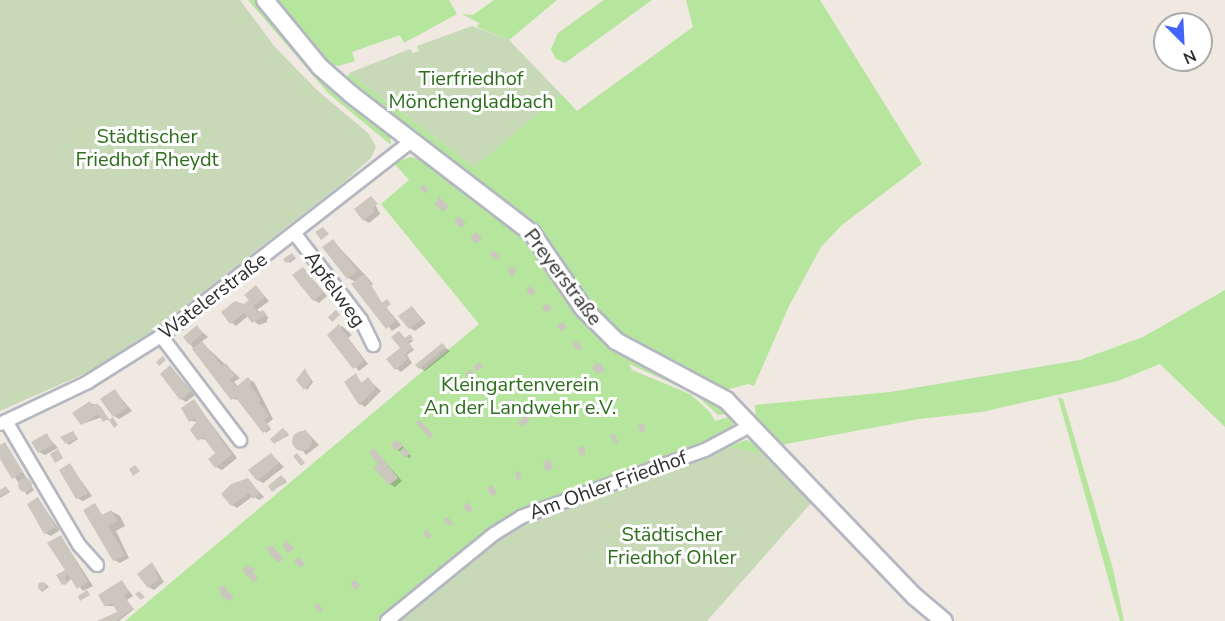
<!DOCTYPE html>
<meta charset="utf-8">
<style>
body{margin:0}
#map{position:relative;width:1225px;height:621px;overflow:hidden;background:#efe9e1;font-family:"Nunito Sans",sans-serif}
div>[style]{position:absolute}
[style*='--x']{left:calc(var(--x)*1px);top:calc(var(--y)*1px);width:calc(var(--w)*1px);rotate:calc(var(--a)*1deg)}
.green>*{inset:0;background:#b6e59e}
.cemetery>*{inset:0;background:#c8d9b8}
.shadow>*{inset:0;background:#0003}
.building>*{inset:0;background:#cbc7bf}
.round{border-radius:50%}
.roads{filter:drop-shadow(2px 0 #b4b7c1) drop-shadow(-2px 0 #b4b7c1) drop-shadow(0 2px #b4b7c1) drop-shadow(0 -2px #b4b7c1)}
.street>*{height:12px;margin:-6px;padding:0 6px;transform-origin:6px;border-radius:6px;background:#fff}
.secondary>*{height:16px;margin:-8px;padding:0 8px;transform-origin:8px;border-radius:8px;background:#fff}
span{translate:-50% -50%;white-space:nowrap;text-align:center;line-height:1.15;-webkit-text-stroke:6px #fff;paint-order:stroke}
.park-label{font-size:20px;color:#2c6e1b}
.street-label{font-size:20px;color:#2e2e2e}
.north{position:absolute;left:1153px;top:12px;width:60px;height:60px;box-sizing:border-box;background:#fff;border:2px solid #ababab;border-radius:50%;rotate:156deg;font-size:16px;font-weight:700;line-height:24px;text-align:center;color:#2e2e2e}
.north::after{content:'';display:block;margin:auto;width:21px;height:27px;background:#4264fb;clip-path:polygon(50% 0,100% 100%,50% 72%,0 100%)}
</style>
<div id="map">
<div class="green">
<i style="clip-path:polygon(248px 0,258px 0,390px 134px,391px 145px,329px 94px)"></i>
<i style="clip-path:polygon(272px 0,449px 0,457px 14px,404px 43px,400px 35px,352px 52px,355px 61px,338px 66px,328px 65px)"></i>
<i style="clip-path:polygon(494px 0,557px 0,509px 40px,477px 27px,479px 23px,462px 14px,473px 15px)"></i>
<i style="clip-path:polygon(604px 0,652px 0,565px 63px,556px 59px,551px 49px,558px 33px)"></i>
<i style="clip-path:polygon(686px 0,820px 0,922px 164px,842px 225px,821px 247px,789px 306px,754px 386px,748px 384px,722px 391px,652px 357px,602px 321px,538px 231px,517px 211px,466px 176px,346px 81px,349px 73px,474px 167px,561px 94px,577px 111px,693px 27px)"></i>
<i style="clip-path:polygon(410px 157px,424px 160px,521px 228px,583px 317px,710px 396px,728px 414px,718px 415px,695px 394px,629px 364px,632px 370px,690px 394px,710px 412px,715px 421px,732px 416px,733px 425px,722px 437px,727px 447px,746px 440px,756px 443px,814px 500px,812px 502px,767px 455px,727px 447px,555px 507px,396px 621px,125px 621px,479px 324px,381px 204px,409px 180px,394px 163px)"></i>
<i style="clip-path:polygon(1225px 290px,1225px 427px,1160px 364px,1118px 381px,982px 412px,919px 419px,775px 446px,756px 422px,755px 405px,890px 392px,1080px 360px,1143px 337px)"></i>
<i style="clip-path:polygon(1058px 397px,1063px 399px,1113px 569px,1124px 621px,1120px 621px)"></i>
</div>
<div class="cemetery">
<i style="clip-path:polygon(0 0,240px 0,275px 47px,318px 91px,369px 134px,376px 147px,371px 158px,344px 182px,135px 345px,104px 365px,0 411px)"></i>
<i style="clip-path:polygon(472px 26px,509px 40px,561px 94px,474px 167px,349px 73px,410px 49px,413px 53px,419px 51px,417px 46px)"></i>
<i style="clip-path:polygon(727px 447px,767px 455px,812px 502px,707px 621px,399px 621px,474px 558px,533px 516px)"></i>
</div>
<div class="shadow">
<i style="clip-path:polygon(372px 198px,380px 214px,369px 223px,364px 220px)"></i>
<i style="clip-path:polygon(333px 241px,366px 276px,373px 284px,369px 287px,401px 325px,392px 331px,356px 282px,348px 278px)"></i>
<i style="clip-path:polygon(292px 255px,296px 258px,290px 263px,286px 260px)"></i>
<i style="clip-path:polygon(303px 268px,327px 296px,319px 303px,314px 300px)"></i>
<i style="clip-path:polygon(256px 287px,269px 301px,257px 310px,268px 317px,267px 322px,259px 325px,248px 316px,236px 326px,231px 322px,251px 301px)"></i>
<i style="clip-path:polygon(412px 308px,426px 323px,415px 331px,410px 328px)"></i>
<i style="clip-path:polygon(342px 326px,352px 335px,348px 338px,368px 364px,359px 371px,329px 335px)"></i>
<i style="clip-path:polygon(197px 327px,208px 337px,201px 342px,240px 378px,234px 382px,238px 387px,248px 379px,254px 382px,273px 419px,267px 424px,271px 429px,266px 433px,240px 400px,232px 399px,190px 344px)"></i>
<i style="clip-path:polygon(393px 337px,414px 340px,409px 344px,414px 350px,407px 355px,412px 363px,401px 372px,396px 368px,400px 350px,406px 354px)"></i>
<i style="clip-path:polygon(442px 345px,450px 351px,425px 371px,420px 368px)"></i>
<i style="clip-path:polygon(171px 367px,195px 395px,186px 402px,181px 399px)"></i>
<i style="clip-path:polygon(305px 370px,313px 382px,307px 390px,298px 380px)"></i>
<i style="clip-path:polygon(356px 375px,362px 384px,368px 379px,381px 391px,365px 407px,360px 404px)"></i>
<i style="clip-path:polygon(496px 383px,498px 386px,484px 395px)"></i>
<i style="clip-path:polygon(115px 391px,132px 411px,119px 419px,114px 416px)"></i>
<i style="clip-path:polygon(194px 401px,237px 458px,222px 470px,216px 467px,218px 453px,208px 440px,199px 439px,200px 422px,190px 421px)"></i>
<i style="clip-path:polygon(511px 401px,516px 404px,501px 414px)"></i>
<i style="clip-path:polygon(90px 403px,100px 406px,110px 421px,102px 417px,82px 424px)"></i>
<i style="clip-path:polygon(305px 430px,319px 445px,306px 455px,293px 438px)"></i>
<i style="clip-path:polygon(286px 431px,289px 435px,275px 443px)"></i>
<i style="clip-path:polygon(73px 432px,78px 439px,69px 445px,67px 443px)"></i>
<i style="clip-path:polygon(46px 435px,58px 448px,45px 455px,39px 452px)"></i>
<i style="clip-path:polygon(399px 442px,411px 456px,409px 458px,398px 450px)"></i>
<i style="clip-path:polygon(5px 444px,34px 490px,27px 495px,0 456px,0 447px)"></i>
<i style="clip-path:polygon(374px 450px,402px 481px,395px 487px,390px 484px)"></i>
<i style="clip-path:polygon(271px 454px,284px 467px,263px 483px,258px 480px)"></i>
<i style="clip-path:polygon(70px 465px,92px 496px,83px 501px,77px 498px)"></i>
<i style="clip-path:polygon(284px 478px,287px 482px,273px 490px)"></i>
<i style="clip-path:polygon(248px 480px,264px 497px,259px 500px,253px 496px,237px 508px,232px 505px)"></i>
<i style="clip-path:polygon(6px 488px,10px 492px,0 498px,0 492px)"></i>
<i style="clip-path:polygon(38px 499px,60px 530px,51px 536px,45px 533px)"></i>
<i style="clip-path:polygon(95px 504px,102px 515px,111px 511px,120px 516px,125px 526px,116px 531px,129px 558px,120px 563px,114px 560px)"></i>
<i style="clip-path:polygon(61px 537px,93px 586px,83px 591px,72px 578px,65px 585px,58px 575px,67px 570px,49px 544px)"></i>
<i style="clip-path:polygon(152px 563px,164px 582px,154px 590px,149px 587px)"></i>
<i style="clip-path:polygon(122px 582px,133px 596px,125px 601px,134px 609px,119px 621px,101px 621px,120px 612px,116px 606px,106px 606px)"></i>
<i style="clip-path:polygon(45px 583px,49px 587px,42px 592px,39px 589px)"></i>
</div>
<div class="building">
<i style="clip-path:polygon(424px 184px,429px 190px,425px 194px,420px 188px)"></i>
<i style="clip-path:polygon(371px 196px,378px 204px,373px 207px,375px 211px,363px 221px,354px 209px)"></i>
<i style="clip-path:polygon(439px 197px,449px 206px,443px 212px,435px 204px)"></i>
<i style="clip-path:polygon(459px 216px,466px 223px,461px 228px,454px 221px)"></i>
<i style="clip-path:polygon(323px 227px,329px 234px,321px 240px,315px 232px)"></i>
<i style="clip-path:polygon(476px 232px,482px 238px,477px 244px,470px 238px)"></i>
<i style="clip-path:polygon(333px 239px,357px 271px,347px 279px,322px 247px)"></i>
<i style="clip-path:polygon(493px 250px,500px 257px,498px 260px,489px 254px)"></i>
<i style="clip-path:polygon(292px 253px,295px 257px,286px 263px,283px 259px)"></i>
<i style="clip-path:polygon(511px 266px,517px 271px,512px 276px,507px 271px)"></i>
<i style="clip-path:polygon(303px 267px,323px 293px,313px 301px,292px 275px)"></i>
<i style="clip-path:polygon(364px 273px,382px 303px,387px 299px,391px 304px,386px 308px,396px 321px,386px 329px,351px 284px)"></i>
<i style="clip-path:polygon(256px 285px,265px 297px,253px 306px,258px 313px,263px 310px,267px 315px,252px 323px,244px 313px,230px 324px,221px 312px,235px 301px,244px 304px,249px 300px,244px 295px)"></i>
<i style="clip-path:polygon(530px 286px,536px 292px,531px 296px,526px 290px)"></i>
<i style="clip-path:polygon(547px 303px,552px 309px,546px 313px,542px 308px)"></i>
<i style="clip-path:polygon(412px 306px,422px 319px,409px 329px,398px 316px)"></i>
<i style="clip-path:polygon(336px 310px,340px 315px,332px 322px,328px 317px)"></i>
<i style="clip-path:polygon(562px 322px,567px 327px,562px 332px,557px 326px)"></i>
<i style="clip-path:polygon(339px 324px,364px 361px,353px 369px,327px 335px)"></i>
<i style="clip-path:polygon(197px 325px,203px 333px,189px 345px,183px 337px)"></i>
<i style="clip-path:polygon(399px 331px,405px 338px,410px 334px,413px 338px,408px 342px,413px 348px,404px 355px,408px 359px,395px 370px,386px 359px,400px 348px,391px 337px)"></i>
<i style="clip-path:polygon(202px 341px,222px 366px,226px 363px,235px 375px,230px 379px,236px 387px,248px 377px,252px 382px,249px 384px,261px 400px,258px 402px,269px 416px,264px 420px,270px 427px,263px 433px,235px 397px,231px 400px,192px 349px)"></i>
<i style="clip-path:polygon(576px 341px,582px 347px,578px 351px,572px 344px)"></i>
<i style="clip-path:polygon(442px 343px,446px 347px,419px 369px,415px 365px)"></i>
<i style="clip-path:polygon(163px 356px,166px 360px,159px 366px,156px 362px)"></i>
<i style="clip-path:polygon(480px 362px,483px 366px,477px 371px,473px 367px)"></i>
<i style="clip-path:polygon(598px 362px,606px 370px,597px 374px,592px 368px)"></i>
<i style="clip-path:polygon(170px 365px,191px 392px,180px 400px,160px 374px)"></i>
<i style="clip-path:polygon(305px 368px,311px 381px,304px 390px,296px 380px)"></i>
<i style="clip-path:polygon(471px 369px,474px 373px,468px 378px,465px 374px)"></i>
<i style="clip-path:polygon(356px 373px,361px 383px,368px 377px,376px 388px,359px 405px,344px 382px)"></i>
<i style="clip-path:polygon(494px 380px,497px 384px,483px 396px,480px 392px)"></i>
<i style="clip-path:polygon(115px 389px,127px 408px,113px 417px,118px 425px,114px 428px,109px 420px,113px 417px,100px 399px)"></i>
<i style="clip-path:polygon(194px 399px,232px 455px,215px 468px,208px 459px,215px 453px,203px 437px,198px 441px,190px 430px,197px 421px,194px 418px,189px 422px,181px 408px)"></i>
<i style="clip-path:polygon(511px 399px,514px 403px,500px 415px,497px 411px)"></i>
<i style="clip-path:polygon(90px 401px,93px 406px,97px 403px,108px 419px,103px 422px,98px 414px,81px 425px,72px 413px)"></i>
<i style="clip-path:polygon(526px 415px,530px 420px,522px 427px,518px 422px)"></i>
<i style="clip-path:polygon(420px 420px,433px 435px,429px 438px,416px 423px)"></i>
<i style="clip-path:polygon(643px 423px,646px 431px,641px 432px,638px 425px)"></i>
<i style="clip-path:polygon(283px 428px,288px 434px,274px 444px,270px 439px)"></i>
<i class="round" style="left:292px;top:431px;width:20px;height:20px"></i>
<i style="clip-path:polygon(73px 431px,77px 438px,66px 444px,60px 437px)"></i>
<i style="clip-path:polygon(47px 433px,53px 445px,38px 453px,31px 442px)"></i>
<i style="clip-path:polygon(615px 434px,618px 442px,614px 444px,610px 435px)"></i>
<i style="clip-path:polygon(397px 439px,403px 446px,397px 451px,391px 445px)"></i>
<i style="clip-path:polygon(5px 442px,23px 472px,12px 479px,0 459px,0 445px)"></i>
<i style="clip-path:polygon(584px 446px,586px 454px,581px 456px,578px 448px)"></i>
<i style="clip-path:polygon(404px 447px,410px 454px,405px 458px,400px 451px)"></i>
<i style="clip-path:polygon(374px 448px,398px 478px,389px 485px,374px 468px,378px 464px,369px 453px)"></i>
<i style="clip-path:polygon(58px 449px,63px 458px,55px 463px,50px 454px)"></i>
<i style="clip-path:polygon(271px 453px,279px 463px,257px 481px,248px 470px)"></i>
<i style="clip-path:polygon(297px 453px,305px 463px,301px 466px,293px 456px)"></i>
<i style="clip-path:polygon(550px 459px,553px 468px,546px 471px,543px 462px)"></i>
<i style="clip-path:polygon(70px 463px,88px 493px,76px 499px,59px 470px)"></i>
<i style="clip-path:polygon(135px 465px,140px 471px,133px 476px,129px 469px)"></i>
<i style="clip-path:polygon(519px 471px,522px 478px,517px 480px,515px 472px)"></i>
<i style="clip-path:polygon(281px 475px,286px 481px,272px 492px,268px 486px)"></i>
<i style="clip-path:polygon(248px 478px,260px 493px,253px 499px,249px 493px,231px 506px,221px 494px,231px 484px)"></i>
<i class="round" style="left:18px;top:478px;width:14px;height:14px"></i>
<i style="clip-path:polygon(492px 485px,497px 493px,492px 496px,487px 488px)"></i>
<i style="clip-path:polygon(6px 486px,9px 491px,0 496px,0 490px)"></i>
<i style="clip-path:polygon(38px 497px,56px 527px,44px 534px,27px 504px)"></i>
<i style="clip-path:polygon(468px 502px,473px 510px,468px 513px,463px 506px)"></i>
<i style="clip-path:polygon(95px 503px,102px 515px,111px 510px,118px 521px,108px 526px,125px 555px,113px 561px,83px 510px)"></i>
<i style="clip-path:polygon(448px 517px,453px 523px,449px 526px,443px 520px)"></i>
<i style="clip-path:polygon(427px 530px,432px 536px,428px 539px,423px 534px)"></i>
<i style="clip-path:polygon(61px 535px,88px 582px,77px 589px,68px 574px,65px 577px,68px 582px,62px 585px,56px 575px,65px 570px,47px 543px)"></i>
<i style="clip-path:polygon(287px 540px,294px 549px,288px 553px,282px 545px)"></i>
<i style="clip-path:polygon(272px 545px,283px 558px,278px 563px,266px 549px)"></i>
<i style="clip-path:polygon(299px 557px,305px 564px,300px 568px,294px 561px)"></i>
<i style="clip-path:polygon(152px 562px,159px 579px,148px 588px,137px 574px)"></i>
<i style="clip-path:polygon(247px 566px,256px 569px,253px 572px,258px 578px,253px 582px,242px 570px)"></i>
<i style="clip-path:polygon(122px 580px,129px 592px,124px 596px,133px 608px,116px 621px,97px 621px,117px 612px,112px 603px,105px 607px,98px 595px)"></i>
<i style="clip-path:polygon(355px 580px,360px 586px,356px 590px,350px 584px)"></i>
<i class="round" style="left:38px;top:582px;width:8px;height:8px"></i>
<i style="clip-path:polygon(223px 585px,234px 598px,230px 601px,222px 597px,219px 588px)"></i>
<i style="clip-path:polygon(87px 590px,90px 595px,80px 601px,78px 596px)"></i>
<i style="clip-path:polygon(139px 591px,145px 597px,141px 600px,135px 594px)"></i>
<i style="clip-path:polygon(318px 603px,323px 609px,319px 612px,314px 606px)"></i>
</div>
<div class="roads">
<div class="street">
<i style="--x:295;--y:234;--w:108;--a:52.5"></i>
<i style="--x:361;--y:320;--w:28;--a:64"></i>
<i style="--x:161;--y:336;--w:131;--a:52.8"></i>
<i style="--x:6;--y:421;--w:144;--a:59.5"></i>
<i style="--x:79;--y:545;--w:27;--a:48"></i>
<i style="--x:0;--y:424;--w:98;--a:-25.5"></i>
<i style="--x:88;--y:382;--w:86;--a:-32.2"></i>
<i style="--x:161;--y:336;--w:316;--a:-37.9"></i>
<i style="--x:387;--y:621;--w:138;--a:-39.1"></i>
<i style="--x:494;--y:534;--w:32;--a:-32"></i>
<i style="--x:521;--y:517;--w:196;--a:-20"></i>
<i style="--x:705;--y:450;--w:51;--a:-28.1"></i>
</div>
<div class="secondary">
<i style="--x:265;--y:0;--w:87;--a:50.6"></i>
<i style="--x:320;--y:67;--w:43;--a:41.2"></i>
<i style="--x:352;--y:95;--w:227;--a:37.5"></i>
<i style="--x:532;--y:233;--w:91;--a:55.8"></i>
<i style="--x:583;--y:308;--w:47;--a:45"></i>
<i style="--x:616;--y:341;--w:125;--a:28.2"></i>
<i style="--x:726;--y:400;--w:272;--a:46.2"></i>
<i style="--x:914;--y:596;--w:39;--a:40"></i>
</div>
</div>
<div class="park-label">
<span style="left:471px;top:90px">Tierfriedhof<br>Mönchengladbach</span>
<span style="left:147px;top:148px">Städtischer<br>Friedhof Rheydt</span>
<span style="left:520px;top:396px">Kleingartenverein<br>An der Landwehr e.V.</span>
<span style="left:672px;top:546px">Städtischer<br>Friedhof Ohler</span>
</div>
<div class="street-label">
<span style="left:563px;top:277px;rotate:53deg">Preyerstraße</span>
<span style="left:335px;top:289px;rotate:54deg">Apfelweg</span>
<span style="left:213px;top:296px;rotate:-37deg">Watelerstraße</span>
<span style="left:608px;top:485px;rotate:-20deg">Am Ohler Friedhof</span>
</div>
<div class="north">N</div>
</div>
